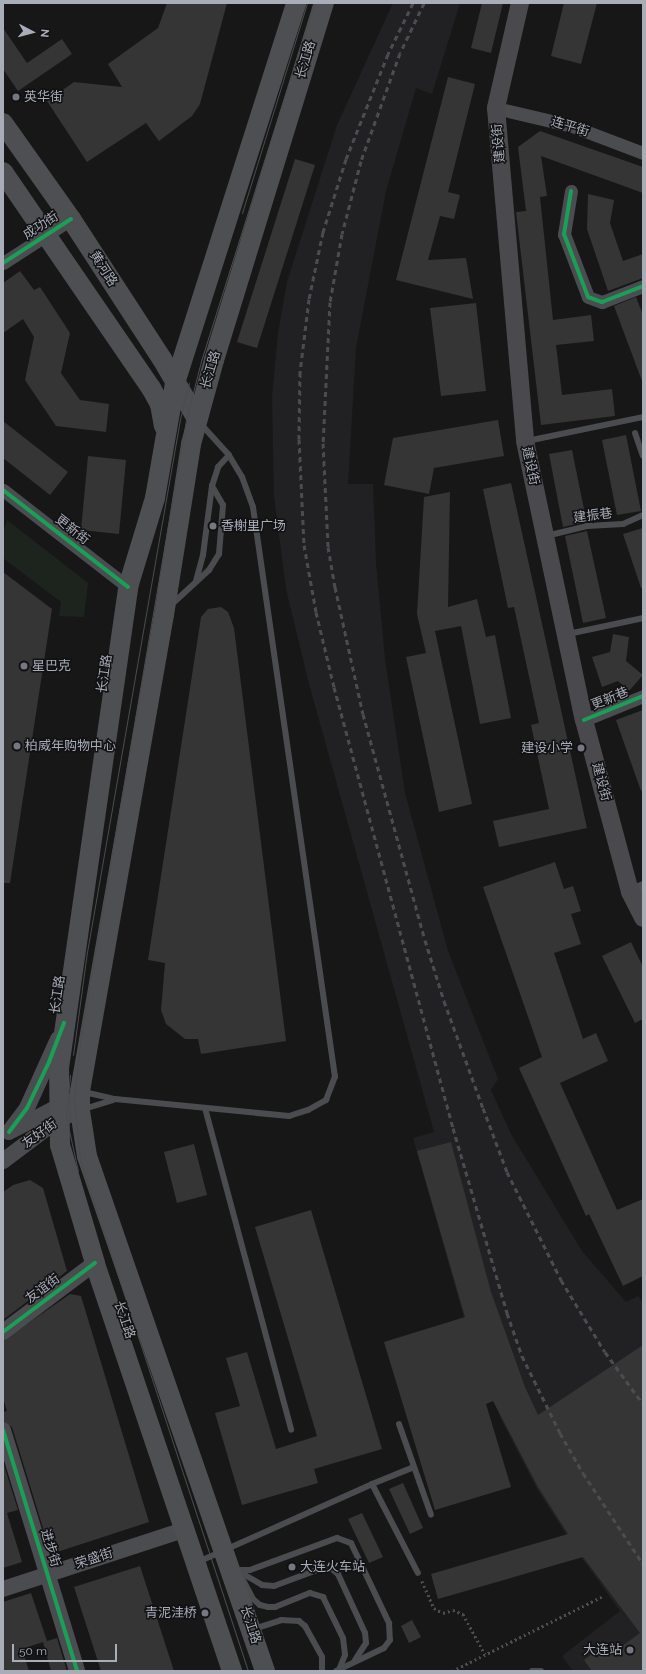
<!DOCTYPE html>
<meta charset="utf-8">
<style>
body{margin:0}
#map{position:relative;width:646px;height:1674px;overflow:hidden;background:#171717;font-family:Raleway,"Noto Sans SC",sans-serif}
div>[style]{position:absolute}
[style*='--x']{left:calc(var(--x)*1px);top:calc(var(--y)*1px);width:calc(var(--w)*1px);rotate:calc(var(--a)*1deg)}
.built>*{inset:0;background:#212123}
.green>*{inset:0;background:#1d241e}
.building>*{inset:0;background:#353536}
.path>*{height:2.5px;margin-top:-1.25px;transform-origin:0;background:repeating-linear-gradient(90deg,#4d4e52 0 2px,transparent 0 5px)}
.service>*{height:6px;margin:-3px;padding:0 3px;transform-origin:3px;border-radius:3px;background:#4b4c50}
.minor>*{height:13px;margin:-6.5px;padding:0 6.5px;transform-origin:6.5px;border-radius:6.5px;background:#4b4c50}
.tertiary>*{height:16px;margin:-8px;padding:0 8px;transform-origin:8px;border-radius:8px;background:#4b4c50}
.secondary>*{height:18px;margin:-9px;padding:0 9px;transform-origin:9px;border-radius:9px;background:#4a4a4e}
.primary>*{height:20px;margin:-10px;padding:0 10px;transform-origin:10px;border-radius:10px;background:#4d4f52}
.tram>*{height:1px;margin:-0.5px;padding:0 0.5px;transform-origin:0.5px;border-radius:0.5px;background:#4b4c4f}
.rail>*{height:3px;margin-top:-1.5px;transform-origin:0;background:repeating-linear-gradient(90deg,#4b4c4f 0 5px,transparent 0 9px)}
.cycleway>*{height:4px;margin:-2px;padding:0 2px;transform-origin:2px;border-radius:2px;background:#1a9f57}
.dots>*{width:11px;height:11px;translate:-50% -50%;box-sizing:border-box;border:2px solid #111113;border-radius:50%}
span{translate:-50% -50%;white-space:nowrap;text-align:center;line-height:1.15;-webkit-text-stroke:3px #111113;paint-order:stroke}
.street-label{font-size:13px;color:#a8adb8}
.poi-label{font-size:13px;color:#a8adb8}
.left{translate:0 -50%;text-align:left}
.right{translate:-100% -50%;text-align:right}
.frame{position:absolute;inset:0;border:4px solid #a8adb8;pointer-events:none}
.north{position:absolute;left:12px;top:12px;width:40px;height:40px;-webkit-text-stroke:3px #111113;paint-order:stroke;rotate:96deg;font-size:11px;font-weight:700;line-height:16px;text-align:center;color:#a8adb8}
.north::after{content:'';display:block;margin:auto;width:14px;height:18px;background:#a8adb8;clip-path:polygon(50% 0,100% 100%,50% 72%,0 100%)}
.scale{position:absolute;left:12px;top:1644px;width:105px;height:18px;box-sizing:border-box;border:2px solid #a8adb8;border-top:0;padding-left:5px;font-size:12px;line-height:14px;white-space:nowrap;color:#a8adb8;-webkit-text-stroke:3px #111113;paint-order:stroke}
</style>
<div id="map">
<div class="built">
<i style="clip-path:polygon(393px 3px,460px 3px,432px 94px,416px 88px,386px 191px,356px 348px,348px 484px,373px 484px,376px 562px,385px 659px,405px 793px,448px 951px,498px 1079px,491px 1090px,511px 1134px,582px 1251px,626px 1302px,638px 1296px,643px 1302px,643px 1671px,573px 1671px,562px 1656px,620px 1611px,576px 1550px,537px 1489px,502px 1421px,476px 1360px,413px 1138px,434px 1132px,309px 684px,286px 589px,274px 496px,272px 397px,278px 333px,287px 282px,337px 125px)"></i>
</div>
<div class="green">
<i style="clip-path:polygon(7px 520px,88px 583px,84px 617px,59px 616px,61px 602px,3px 558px,3px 533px)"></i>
</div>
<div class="building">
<i style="clip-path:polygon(167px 3px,227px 3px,200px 104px,192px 116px,159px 141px,146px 123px,87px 162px,47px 101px,74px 82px,122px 87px,108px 64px,158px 28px)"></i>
<i style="clip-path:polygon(482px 3px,503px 3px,491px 53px,471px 48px)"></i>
<i style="clip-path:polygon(564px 3px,597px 3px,581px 64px,551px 56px)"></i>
<i style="clip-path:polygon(3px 28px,27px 63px,62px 39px,72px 54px,18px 91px,3px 69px)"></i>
<i style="clip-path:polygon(448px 77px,475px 84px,448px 192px,460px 195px,454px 219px,440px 216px,428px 260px,466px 258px,473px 299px,396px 280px)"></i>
<i style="clip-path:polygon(540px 131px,643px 167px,643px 193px,541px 156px,547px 196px,540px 197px,553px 320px,591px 315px,594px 341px,556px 345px,562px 395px,612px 389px,615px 416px,541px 425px,516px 212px,526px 211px,518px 147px)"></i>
<i style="clip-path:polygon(295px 159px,315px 165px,257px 348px,237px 342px)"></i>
<i style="clip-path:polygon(588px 194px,614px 200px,610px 223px,623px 261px,643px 254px,643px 278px,608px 291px,587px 229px)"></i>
<i style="clip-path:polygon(20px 271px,34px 290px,40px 287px,70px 333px,61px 373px,80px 400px,109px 404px,106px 432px,56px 426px,25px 380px,34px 337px,23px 319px,3px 333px,3px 283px)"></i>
<i style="clip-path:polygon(636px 297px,643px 315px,642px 381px,614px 306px)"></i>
<i style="clip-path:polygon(476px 303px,486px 391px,441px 396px,430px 308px)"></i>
<i style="clip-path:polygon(498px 420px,504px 456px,434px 468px,429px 494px,384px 485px,393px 438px)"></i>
<i style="clip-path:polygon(3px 421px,68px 472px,50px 495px,3px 458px)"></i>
<i style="clip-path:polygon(626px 435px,641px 511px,617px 515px,602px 440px)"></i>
<i style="clip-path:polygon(572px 450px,586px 519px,585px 522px,563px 527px,549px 454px)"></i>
<i style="clip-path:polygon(88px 456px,126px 460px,119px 534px,81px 530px)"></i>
<i style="clip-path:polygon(511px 483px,587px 828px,499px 847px,493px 821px,549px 809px,531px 725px,539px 723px,514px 607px,508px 608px,483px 489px)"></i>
<i style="clip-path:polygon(450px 492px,448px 607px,477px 599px,486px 637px,495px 635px,511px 718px,480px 724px,461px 626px,435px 631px,472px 804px,439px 812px,406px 657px,426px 653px,417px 614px,424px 497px)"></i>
<i style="clip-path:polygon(643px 528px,643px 588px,641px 588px,623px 534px)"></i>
<i style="clip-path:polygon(587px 531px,606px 618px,583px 623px,565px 536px)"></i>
<i style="clip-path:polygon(3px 572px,52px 609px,10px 883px,3px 883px)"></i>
<i style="clip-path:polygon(221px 607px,228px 612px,234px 628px,286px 1041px,201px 1054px,198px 1039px,185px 1039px,166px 1024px,161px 1010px,165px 963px,148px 960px,201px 617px,208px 609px)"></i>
<i style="clip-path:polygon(613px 634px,629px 637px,626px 661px,643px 675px,629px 691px,618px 681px,602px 687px,592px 657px,610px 652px)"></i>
<i style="clip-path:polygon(643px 710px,643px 790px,641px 791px,616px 720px)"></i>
<i style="clip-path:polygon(555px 862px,564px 889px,573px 886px,581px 911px,571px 914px,581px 944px,554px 953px,583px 1039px,596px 1033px,608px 1061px,560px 1083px,617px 1210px,643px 1199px,643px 1276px,623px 1286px,589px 1214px,586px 1216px,519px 1068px,542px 1057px,483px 887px)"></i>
<i style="clip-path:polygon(631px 942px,643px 967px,643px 1019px,635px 1023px,602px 956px)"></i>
<i style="clip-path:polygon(451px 1142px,491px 1292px,525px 1387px,538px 1415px,643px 1345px,643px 1671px,592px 1671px,584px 1660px,605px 1645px,611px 1654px,640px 1633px,583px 1557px,438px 1599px,431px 1574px,568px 1534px,538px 1487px,493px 1401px,486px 1404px,511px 1487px,435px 1510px,384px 1342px,465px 1317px,417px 1151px)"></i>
<i style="clip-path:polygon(194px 1144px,207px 1195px,177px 1203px,164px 1152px)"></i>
<i style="clip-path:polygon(30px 1180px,43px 1188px,67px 1271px,3px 1320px,3px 1192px,13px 1185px)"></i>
<i style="clip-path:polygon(311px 1210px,382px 1449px,314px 1469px,318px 1483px,242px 1505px,215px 1413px,240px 1406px,226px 1358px,247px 1352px,276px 1449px,317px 1436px,255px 1227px)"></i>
<i style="clip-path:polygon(70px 1294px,81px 1296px,149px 1522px,51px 1554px,12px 1427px,3px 1421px,3px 1412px,7px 1411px,3px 1398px,3px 1341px)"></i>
<i style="clip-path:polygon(3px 1462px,18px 1510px,7px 1513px,22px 1562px,3px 1568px)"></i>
<i style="clip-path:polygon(403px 1483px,423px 1528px,410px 1534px,389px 1489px)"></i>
<i style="clip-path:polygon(362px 1513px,383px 1557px,369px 1563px,348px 1519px)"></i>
<i style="clip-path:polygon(140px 1566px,174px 1671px,101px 1671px,74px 1587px)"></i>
<i style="clip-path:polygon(31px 1593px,47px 1641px,44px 1642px,57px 1638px,67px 1671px,51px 1671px,43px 1642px,22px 1649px,29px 1671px,3px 1671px,3px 1602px)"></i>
<i style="clip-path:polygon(412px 1620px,421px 1637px,409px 1643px,401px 1626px)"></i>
</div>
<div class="path">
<i style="--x:422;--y:1581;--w:30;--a:66"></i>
<i style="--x:434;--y:1608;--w:10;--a:29"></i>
<i style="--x:443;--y:1613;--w:10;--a:-17"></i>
<i style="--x:453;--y:1610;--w:11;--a:22"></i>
<i style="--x:463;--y:1614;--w:46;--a:61.2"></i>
<i style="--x:452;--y:1671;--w:169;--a:-26.4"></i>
</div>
<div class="service">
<i style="--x:635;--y:433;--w:24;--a:71"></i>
<i style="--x:527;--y:441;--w:118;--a:-11.7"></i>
<i style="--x:546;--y:536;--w:42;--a:-13.7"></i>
<i style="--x:587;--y:526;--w:36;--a:-3"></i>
<i style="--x:623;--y:524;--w:22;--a:-24"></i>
<i style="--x:196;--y:581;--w:27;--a:-75"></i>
<i style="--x:203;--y:555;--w:70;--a:-82.6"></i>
<i style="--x:212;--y:486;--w:20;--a:-72"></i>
<i style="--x:218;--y:467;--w:16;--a:-47"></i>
<i style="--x:171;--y:605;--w:52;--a:-42.6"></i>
<i style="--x:209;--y:570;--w:19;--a:-58"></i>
<i style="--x:219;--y:554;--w:49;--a:-85.3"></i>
<i style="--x:223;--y:505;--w:22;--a:-120"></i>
<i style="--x:568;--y:634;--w:77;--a:-12"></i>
<i style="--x:84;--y:1092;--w:32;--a:13"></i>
<i style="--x:115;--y:1099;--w:175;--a:5.6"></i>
<i style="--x:289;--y:1116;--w:20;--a:-18"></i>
<i style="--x:308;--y:1110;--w:21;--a:-29"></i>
<i style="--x:326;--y:1100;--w:25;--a:-69"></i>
<i style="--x:335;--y:1077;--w:576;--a:-98.19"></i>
<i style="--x:253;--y:507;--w:32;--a:-110"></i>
<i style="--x:242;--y:477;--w:26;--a:-121"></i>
<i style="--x:229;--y:455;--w:43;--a:-132.2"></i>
<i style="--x:205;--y:1108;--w:333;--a:75"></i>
<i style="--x:84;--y:1109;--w:30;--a:-17"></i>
<i style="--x:399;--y:1424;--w:96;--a:70.6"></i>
<i style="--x:372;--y:1484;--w:45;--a:-22"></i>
<i style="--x:198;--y:1562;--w:191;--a:-24.1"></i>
<i style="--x:372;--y:1484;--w:100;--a:62.7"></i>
<i style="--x:237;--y:1570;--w:13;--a:0"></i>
<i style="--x:250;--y:1570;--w:93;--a:-20.2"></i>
<i style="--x:337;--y:1538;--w:15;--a:20"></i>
<i style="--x:351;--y:1543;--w:89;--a:64.6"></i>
<i style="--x:389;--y:1623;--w:17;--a:87"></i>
<i style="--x:390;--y:1640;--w:10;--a:127"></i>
<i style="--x:384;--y:1648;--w:53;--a:154.4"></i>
<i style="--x:238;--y:1571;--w:28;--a:30"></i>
<i style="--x:262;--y:1585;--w:12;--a:5"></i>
<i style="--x:274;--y:1586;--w:54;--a:-20.4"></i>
<i style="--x:325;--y:1567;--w:6;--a:9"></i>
<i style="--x:331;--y:1568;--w:9;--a:41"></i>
<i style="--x:338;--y:1574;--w:65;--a:65.4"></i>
<i style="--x:365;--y:1633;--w:10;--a:84"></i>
<i style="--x:366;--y:1643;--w:20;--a:123"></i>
<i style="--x:243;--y:1580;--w:21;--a:62"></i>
<i style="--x:253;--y:1599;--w:9;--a:41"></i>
<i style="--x:260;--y:1605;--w:8;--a:14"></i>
<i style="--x:268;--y:1607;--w:7;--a:0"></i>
<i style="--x:275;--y:1607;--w:38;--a:-22"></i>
<i style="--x:310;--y:1593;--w:14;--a:17"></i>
<i style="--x:323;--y:1597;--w:46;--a:64"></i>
<i style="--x:343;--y:1638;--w:17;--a:83"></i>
<i style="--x:345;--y:1655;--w:16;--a:112"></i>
<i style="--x:254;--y:1629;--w:28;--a:-18"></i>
<i style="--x:281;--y:1620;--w:18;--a:3"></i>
<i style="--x:299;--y:1621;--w:8;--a:40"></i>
<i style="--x:305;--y:1626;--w:35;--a:61"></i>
<i style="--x:322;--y:1657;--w:14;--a:90"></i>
<i style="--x:532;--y:1671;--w:9;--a:0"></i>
</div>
<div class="minor">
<i style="--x:496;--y:108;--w:78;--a:13.3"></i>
<i style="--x:572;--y:126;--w:76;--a:20.8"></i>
<i style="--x:571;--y:191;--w:44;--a:99.2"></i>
<i style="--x:564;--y:234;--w:67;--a:69.1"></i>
<i style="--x:588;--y:297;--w:15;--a:20"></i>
<i style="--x:602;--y:302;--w:44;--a:-21.3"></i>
<i style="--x:3;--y:263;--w:81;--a:-32.9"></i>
<i style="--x:3;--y:490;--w:158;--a:37.8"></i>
<i style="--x:584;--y:720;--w:64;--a:-22.1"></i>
<i style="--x:630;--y:892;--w:14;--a:-21"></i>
</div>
<div class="tertiary">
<i style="--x:13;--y:1130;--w:63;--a:-27.4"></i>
<i style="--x:9;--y:1132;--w:30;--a:-53"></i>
<i style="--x:27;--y:1108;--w:76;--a:-65.8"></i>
<i style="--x:3;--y:1161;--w:70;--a:-36.9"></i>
<i style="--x:59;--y:1119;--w:22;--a:-21"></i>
<i style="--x:3;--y:1332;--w:115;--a:-36.9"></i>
<i style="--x:3;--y:1430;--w:252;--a:72.9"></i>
<i style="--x:3;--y:1589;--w:190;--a:-18.1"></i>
</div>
<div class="secondary">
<i style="--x:520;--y:3;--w:108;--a:102.9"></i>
<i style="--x:496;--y:108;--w:334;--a:85"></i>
<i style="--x:525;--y:441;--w:285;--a:78.1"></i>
<i style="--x:584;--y:720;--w:178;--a:75"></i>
<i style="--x:630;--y:892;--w:29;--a:63"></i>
</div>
<div class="primary">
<i style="--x:3;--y:123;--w:118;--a:54.7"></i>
<i style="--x:71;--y:219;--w:167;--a:57"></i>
<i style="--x:162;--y:359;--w:69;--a:59.7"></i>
<i style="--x:3;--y:172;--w:262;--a:55.6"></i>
<i style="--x:151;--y:388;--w:18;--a:61"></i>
<i style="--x:160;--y:404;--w:22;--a:80"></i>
<i style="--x:232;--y:1671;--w:430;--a:-108.6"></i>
<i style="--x:95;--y:1263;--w:123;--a:-106.5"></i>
<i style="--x:60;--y:1145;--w:77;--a:-90.7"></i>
<i style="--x:59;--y:1068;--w:486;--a:-81.8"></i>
<i style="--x:128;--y:587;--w:93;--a:-73.1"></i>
<i style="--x:155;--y:498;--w:117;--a:-80.1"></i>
<i style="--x:175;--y:383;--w:399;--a:-72.3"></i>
<i style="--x:265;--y:1671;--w:545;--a:-109.07"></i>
<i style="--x:87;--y:1156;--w:46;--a:-98.8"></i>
<i style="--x:80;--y:1111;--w:20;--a:-90"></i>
<i style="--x:80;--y:1091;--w:483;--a:-80"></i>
<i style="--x:164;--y:615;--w:173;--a:-81"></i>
<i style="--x:191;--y:444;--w:87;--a:-74.7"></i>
<i style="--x:214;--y:360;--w:374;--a:-72.9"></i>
</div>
<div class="tram">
<i style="--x:242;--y:213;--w:220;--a:-72.8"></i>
<i style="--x:73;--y:1055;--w:104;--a:-82.3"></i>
<i style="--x:87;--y:952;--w:541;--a:-80.1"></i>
<i style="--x:180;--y:419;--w:37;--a:-76"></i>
<i style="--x:70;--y:1075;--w:42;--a:95.4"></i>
<i style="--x:66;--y:1117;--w:55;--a:77.5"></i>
<i style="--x:248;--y:1671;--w:538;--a:-108.2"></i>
<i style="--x:80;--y:1160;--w:61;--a:-95.6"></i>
<i style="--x:74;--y:1099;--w:64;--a:-83.8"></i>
<i style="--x:81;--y:1035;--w:624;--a:-80.31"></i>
<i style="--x:186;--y:420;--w:61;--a:-75.7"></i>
<i style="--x:201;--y:361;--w:375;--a:-72.5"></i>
</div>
<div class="rail">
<i style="--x:413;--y:3;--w:57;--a:116.1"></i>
<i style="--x:388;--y:54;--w:113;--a:111.8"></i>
<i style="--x:346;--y:159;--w:77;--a:107.5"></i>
<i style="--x:323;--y:232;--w:68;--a:101.8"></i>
<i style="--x:309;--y:299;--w:74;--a:97"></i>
<i style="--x:300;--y:372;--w:67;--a:90.9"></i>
<i style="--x:299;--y:439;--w:106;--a:87.3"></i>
<i style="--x:304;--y:545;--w:68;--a:79.8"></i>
<i style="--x:316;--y:612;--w:77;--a:76.5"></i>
<i style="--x:334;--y:687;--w:457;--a:74.9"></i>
<i style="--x:453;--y:1128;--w:193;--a:73.7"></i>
<i style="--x:507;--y:1313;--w:46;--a:70.8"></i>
<i style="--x:522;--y:1356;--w:86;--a:63.7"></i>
<i style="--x:560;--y:1433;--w:46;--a:60.1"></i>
<i style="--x:583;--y:1473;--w:109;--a:56.6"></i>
<i style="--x:424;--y:3;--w:55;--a:115.6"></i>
<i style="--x:400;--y:53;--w:115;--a:109.9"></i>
<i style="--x:361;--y:161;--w:75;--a:104.6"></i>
<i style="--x:342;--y:234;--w:69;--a:100"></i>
<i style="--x:330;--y:302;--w:141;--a:92.8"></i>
<i style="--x:323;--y:443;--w:104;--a:87.2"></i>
<i style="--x:328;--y:547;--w:41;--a:80.1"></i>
<i style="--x:335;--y:587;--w:130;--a:77.6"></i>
<i style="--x:363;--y:714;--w:234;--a:74.7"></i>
<i style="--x:425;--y:940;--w:64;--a:72.7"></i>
<i style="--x:444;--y:1001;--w:114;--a:70"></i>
<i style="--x:483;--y:1108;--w:68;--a:69.4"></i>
<i style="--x:507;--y:1172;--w:121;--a:63.4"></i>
<i style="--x:561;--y:1280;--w:84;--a:58.6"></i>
<i style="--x:605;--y:1352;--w:64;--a:53.8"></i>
</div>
<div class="cycleway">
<i style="--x:571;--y:191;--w:44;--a:99.2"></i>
<i style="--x:564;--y:234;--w:67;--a:69.1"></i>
<i style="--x:588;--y:297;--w:15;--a:20"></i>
<i style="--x:602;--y:302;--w:44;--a:-21.3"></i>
<i style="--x:3;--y:263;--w:81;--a:-32.9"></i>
<i style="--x:3;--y:490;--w:158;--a:37.8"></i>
<i style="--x:584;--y:720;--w:64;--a:-22.1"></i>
<i style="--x:9;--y:1132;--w:30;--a:-53"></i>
<i style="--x:27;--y:1108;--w:51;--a:-64.4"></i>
<i style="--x:49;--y:1062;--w:42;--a:-69"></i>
<i style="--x:3;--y:1332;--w:115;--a:-36.9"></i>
<i style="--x:3;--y:1430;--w:252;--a:72.9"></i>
</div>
<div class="dots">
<i style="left:16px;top:97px;background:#757880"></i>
<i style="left:213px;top:526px;background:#757880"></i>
<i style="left:24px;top:666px;background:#757880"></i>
<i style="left:17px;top:746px;background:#757880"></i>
<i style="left:581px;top:748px;background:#757880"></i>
<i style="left:292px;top:1567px;background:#757880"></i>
<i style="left:205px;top:1613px;background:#757880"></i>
<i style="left:630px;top:1650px;background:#757880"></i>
</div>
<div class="street-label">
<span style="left:306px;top:60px;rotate:-73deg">长江路</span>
<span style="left:570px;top:127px;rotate:17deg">连平街</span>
<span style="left:499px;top:143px;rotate:-95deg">建设街</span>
<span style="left:41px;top:226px;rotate:-33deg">成功街</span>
<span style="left:103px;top:269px;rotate:57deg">黄河路</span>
<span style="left:211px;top:370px;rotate:-74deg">长江路</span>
<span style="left:530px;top:466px;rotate:78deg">建设街</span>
<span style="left:593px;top:516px;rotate:-7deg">建振巷</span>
<span style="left:72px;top:530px;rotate:38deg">更新街</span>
<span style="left:105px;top:674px;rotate:-82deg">长江路</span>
<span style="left:610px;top:699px;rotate:-22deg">更新巷</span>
<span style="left:601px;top:782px;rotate:75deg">建设街</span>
<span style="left:58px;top:995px;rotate:-82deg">长江路</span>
<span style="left:40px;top:1134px;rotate:-36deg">友好街</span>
<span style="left:43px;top:1289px;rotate:-37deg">友谊街</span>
<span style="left:124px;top:1320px;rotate:71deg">长江路</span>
<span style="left:50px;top:1548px;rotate:73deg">进步街</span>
<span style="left:94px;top:1559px;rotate:-18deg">荣盛街</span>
<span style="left:250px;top:1625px;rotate:72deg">长江路</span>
</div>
<div class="poi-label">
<span class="left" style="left:24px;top:97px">英华街</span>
<span class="left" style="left:221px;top:526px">香榭里广场</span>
<span class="left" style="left:32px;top:666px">星巴克</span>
<span class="left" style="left:25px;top:746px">柏威年购物中心</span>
<span class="right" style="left:573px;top:748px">建设小学</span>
<span class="left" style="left:300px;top:1567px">大连火车站</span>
<span class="right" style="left:197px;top:1613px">青泥洼桥</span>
<span class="right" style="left:622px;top:1650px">大连站</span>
</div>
<div class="frame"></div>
<div class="north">N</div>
<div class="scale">50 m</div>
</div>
